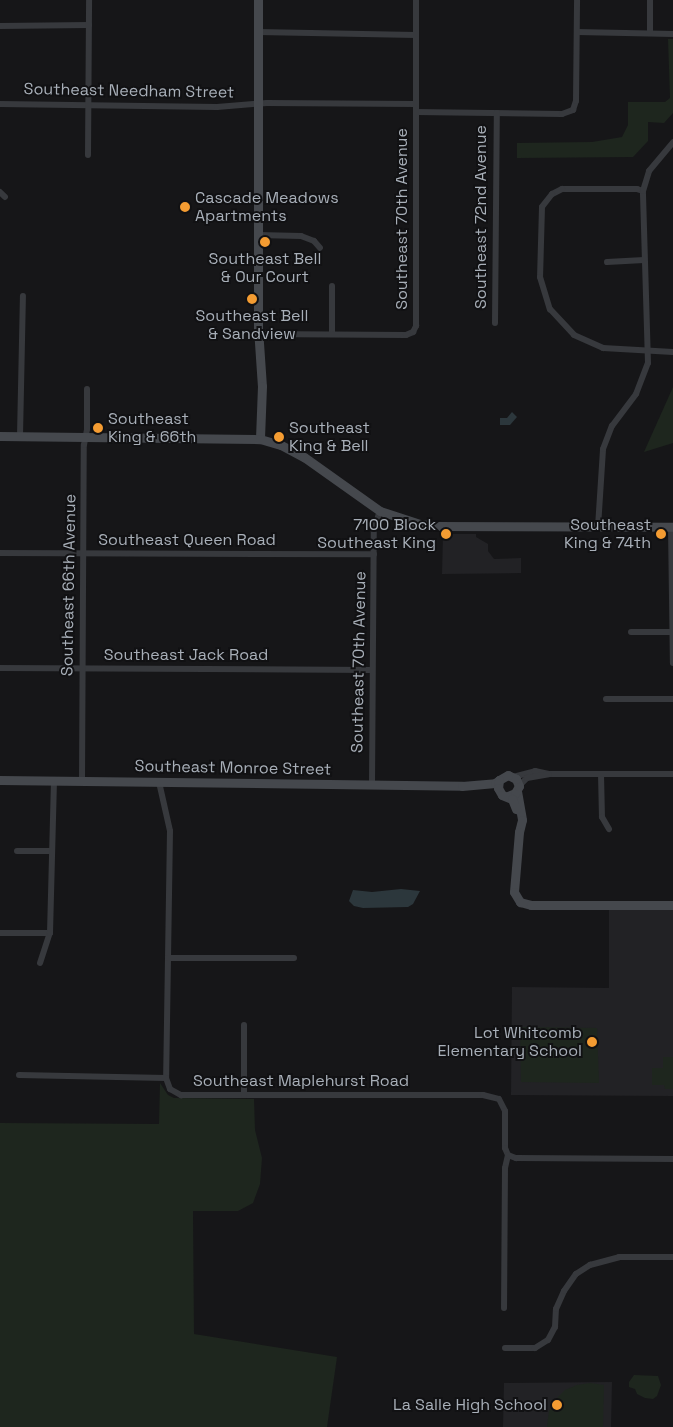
<!DOCTYPE html>
<style>
body{margin:0}
#map{position:relative;width:673px;height:1427px;overflow:hidden;background:#161618;font-family:"Space Grotesk",sans-serif}
div>[style]{position:absolute}
[style*='--x']{left:calc(var(--x)*1px);top:calc(var(--y)*1px);width:calc(var(--w)*1px);rotate:calc(var(--a)*1deg)}
.built>*{inset:0;background:#222225}
.green>*{inset:0;background:#1e261e}
.water>*{inset:0;background:#2c373c}
.street>*{height:6px;margin:-3px;padding:0 3px;transform-origin:3px;border-radius:3px;background:#37393d}
.secondary>*{height:9px;margin:-4.5px;padding:0 4.5px;transform-origin:4.5px;border-radius:4.5px;background:#45484d}
.dots>*{width:14px;height:14px;translate:-50% -50%;box-sizing:border-box;border:2px solid #111113;border-radius:50%}
span{translate:-50% -50%;white-space:nowrap;text-align:center;line-height:1.15;-webkit-text-stroke:4px #111113;paint-order:stroke}
.street-label{font-size:16px;color:#a8afb8}
.poi-label{font-size:16px;color:#a8afb8}
.left{translate:0 -50%;text-align:left}
.right{translate:-100% -50%;text-align:right}
</style>
<div id="map">
<div class="built">
<i style="clip-path:polygon(443px 534px,476px 534px,476px 537px,488px 544px,488px 551px,494px 559px,521px 558px,521px 573px,442px 574px)"></i>
<i style="clip-path:polygon(609px 910px,673px 910px,673px 1096px,511px 1095px,512px 987px,609px 988px)"></i>
<i style="clip-path:polygon(612px 1382px,611px 1427px,503px 1427px,504px 1383px)"></i>
</div>
<div class="green">
<i style="clip-path:polygon(668px 39px,673px 39px,673px 113px,664px 123px,648px 122px,648px 141px,633px 157px,517px 158px,517px 143px,592px 142px,622px 137px,628px 125px,628px 102px,665px 102px,670px 98px)"></i>
<i style="clip-path:polygon(673px 387px,673px 443px,644px 452px)"></i>
<i style="clip-path:polygon(520px 1027px,597px 1028px,599px 1083px,521px 1082px)"></i>
<i style="clip-path:polygon(663px 1057px,673px 1057px,673px 1089px,665px 1089px,664px 1085px,652px 1085px,652px 1068px,663px 1068px)"></i>
<i style="clip-path:polygon(160px 1083px,168px 1095px,174px 1098px,254px 1099px,255px 1130px,262px 1158px,260px 1184px,253px 1203px,238px 1211px,193px 1211px,194px 1334px,337px 1357px,327px 1427px,0 1427px,0 1123px,159px 1124px)"></i>
<i style="clip-path:polygon(634px 1375px,658px 1376px,661px 1385px,657px 1396px,653px 1399px,645px 1398px,637px 1394px,635px 1389px,629px 1387px,629px 1382px)"></i>
<i style="clip-path:polygon(590px 1383px,604px 1385px,603px 1427px,547px 1427px,549px 1411px,555px 1400px,565px 1390px,577px 1385px)"></i>
</div>
<div class="water">
<i style="clip-path:polygon(512px 412px,517px 417px,510px 425px,500px 425px,500px 418px,507px 418px)"></i>
<i style="clip-path:polygon(401px 889px,420px 891px,413px 904px,408px 907px,363px 908px,354px 906px,349px 901px,353px 890px,372px 892px)"></i>
</div>
<div class="street">
<i style="--x:650;--y:0;--w:33;--a:90"></i>
<i style="--x:0;--y:26;--w:89;--a:-0.6"></i>
<i style="--x:258;--y:32;--w:158;--a:1.1"></i>
<i style="--x:577;--y:32;--w:96;--a:1.2"></i>
<i style="--x:0;--y:104;--w:217;--a:0.8"></i>
<i style="--x:217;--y:107;--w:50;--a:-4.6"></i>
<i style="--x:267;--y:103;--w:149;--a:0.4"></i>
<i style="--x:416;--y:112;--w:146;--a:0.8"></i>
<i style="--x:562;--y:114;--w:12;--a:-20"></i>
<i style="--x:573;--y:110;--w:9;--a:-72"></i>
<i style="--x:576;--y:101;--w:101;--a:-89.4"></i>
<i style="--x:88;--y:155;--w:155;--a:-89.6"></i>
<i style="--x:643;--y:191;--w:6;--a:-162"></i>
<i style="--x:637;--y:189;--w:75;--a:180"></i>
<i style="--x:562;--y:189;--w:11;--a:153"></i>
<i style="--x:552;--y:194;--w:16;--a:128"></i>
<i style="--x:542;--y:207;--w:70;--a:91.6"></i>
<i style="--x:540;--y:277;--w:34;--a:73"></i>
<i style="--x:550;--y:309;--w:35;--a:47"></i>
<i style="--x:574;--y:335;--w:32;--a:24"></i>
<i style="--x:603;--y:348;--w:70;--a:3.3"></i>
<i style="--x:0;--y:192;--w:7;--a:45"></i>
<i style="--x:258;--y:235;--w:43;--a:1.3"></i>
<i style="--x:301;--y:236;--w:14;--a:21"></i>
<i style="--x:314;--y:241;--w:9;--a:49"></i>
<i style="--x:607;--y:262;--w:37;--a:-3"></i>
<i style="--x:332;--y:286;--w:48;--a:90"></i>
<i style="--x:495;--y:323;--w:210;--a:-89.5"></i>
<i style="--x:259;--y:334;--w:147;--a:0.4"></i>
<i style="--x:406;--y:335;--w:8;--a:-23"></i>
<i style="--x:413;--y:332;--w:7;--a:-63"></i>
<i style="--x:416;--y:326;--w:326;--a:-90"></i>
<i style="--x:20;--y:436;--w:140;--a:-88.8"></i>
<i style="--x:598;--y:527;--w:78;--a:-86.3"></i>
<i style="--x:603;--y:449;--w:25;--a:-69"></i>
<i style="--x:612;--y:426;--w:40;--a:-53"></i>
<i style="--x:636;--y:394;--w:33;--a:-69"></i>
<i style="--x:648;--y:363;--w:172;--a:-91.7"></i>
<i style="--x:643;--y:191;--w:21;--a:-73"></i>
<i style="--x:649;--y:171;--w:38;--a:-50"></i>
<i style="--x:671;--y:527;--w:136;--a:89.2"></i>
<i style="--x:0;--y:553;--w:374;--a:0.2"></i>
<i style="--x:631;--y:632;--w:41;--a:0"></i>
<i style="--x:0;--y:668;--w:372;--a:0.3"></i>
<i style="--x:606;--y:699;--w:67;--a:0"></i>
<i style="--x:601;--y:774;--w:43;--a:88.7"></i>
<i style="--x:602;--y:817;--w:14;--a:60"></i>
<i style="--x:513;--y:777;--w:23;--a:-15"></i>
<i style="--x:535;--y:771;--w:14;--a:12"></i>
<i style="--x:549;--y:774;--w:124;--a:0"></i>
<i style="--x:82;--y:781;--w:336;--a:-89.7"></i>
<i style="--x:84;--y:445;--w:16;--a:-79"></i>
<i style="--x:87;--y:429;--w:40;--a:-90"></i>
<i style="--x:159;--y:782;--w:50;--a:77.3"></i>
<i style="--x:170;--y:831;--w:247;--a:90.9"></i>
<i style="--x:166;--y:1078;--w:12;--a:70"></i>
<i style="--x:170;--y:1089;--w:13;--a:29"></i>
<i style="--x:181;--y:1095;--w:302;--a:0"></i>
<i style="--x:483;--y:1095;--w:16;--a:14"></i>
<i style="--x:499;--y:1099;--w:13;--a:63"></i>
<i style="--x:505;--y:1111;--w:37;--a:90"></i>
<i style="--x:505;--y:1148;--w:8;--a:67"></i>
<i style="--x:508;--y:1155;--w:13;--a:103"></i>
<i style="--x:505;--y:1168;--w:140;--a:90.4"></i>
<i style="--x:372;--y:784;--w:255;--a:-89.6"></i>
<i style="--x:374;--y:529;--w:19;--a:-72"></i>
<i style="--x:519;--y:786;--w:11;--a:-45"></i>
<i style="--x:527;--y:778;--w:22;--a:-10"></i>
<i style="--x:17;--y:851;--w:34;--a:0"></i>
<i style="--x:0;--y:933;--w:50;--a:0"></i>
<i style="--x:168;--y:958;--w:126;--a:0"></i>
<i style="--x:40;--y:963;--w:32;--a:-72"></i>
<i style="--x:50;--y:933;--w:152;--a:-88.5"></i>
<i style="--x:19;--y:1075;--w:147;--a:1.2"></i>
<i style="--x:244;--y:1095;--w:70;--a:-90"></i>
<i style="--x:508;--y:1155;--w:9;--a:21"></i>
<i style="--x:516;--y:1158;--w:157;--a:0.4"></i>
<i style="--x:505;--y:1348;--w:30;--a:0"></i>
<i style="--x:535;--y:1348;--w:15;--a:-32"></i>
<i style="--x:548;--y:1340;--w:15;--a:-62"></i>
<i style="--x:555;--y:1327;--w:18;--a:-87"></i>
<i style="--x:556;--y:1309;--w:20;--a:-66"></i>
<i style="--x:564;--y:1291;--w:21;--a:-55"></i>
<i style="--x:576;--y:1274;--w:17;--a:-33"></i>
<i style="--x:590;--y:1265;--w:30;--a:-15"></i>
<i style="--x:619;--y:1257;--w:54;--a:0"></i>
</div>
<div class="secondary">
<i style="--x:258;--y:0;--w:328;--a:90"></i>
<i style="--x:258;--y:328;--w:58;--a:86.1"></i>
<i style="--x:262;--y:386;--w:53;--a:92.2"></i>
<i style="--x:0;--y:436;--w:260;--a:0.7"></i>
<i style="--x:260;--y:439;--w:22;--a:16"></i>
<i style="--x:281;--y:445;--w:26;--a:28"></i>
<i style="--x:304;--y:457;--w:93;--a:35.4"></i>
<i style="--x:380;--y:511;--w:42;--a:18"></i>
<i style="--x:420;--y:524;--w:16;--a:7"></i>
<i style="--x:436;--y:526;--w:237;--a:0.2"></i>
<i style="--x:0;--y:780;--w:462;--a:0.7"></i>
<i style="--x:462;--y:786;--w:33;--a:-5"></i>
<i style="--x:495;--y:783;--w:5;--a:-37"></i>
<i style="--x:517;--y:791;--w:29;--a:80"></i>
<i style="--x:522;--y:820;--w:12;--a:104"></i>
<i style="--x:519;--y:832;--w:60;--a:94.8"></i>
<i style="--x:514;--y:892;--w:12;--a:59"></i>
<i style="--x:520;--y:902;--w:11;--a:15"></i>
<i style="--x:531;--y:905;--w:142;--a:0"></i>
<i style="--x:508;--y:796;--w:8;--a:-23"></i>
<i style="--x:515;--y:793;--w:8;--a:-60"></i>
<i style="--x:519;--y:786;--w:8;--a:-113"></i>
<i style="--x:516;--y:779;--w:9;--a:-153"></i>
<i style="--x:508;--y:775;--w:10;--a:151"></i>
<i style="--x:499;--y:780;--w:8;--a:97"></i>
<i style="--x:498;--y:788;--w:8;--a:60"></i>
<i style="--x:502;--y:795;--w:11;--a:22"></i>
<i style="--x:512;--y:799;--w:11;--a:68"></i>
</div>
<div class="dots">
<i style="left:185px;top:207px;background:#f49c32"></i>
<i style="left:265px;top:242px;background:#f49c32"></i>
<i style="left:252px;top:299px;background:#f49c32"></i>
<i style="left:98px;top:428px;background:#f49c32"></i>
<i style="left:279px;top:437px;background:#f49c32"></i>
<i style="left:446px;top:534px;background:#f49c32"></i>
<i style="left:661px;top:534px;background:#f49c32"></i>
<i style="left:592px;top:1042px;background:#f49c32"></i>
<i style="left:557px;top:1405px;background:#f49c32"></i>
</div>
<div class="street-label">
<span style="left:129px;top:91px;rotate:1deg">Southeast Needham Street</span>
<span style="left:481px;top:217px;rotate:-90deg">Southeast 72nd Avenue</span>
<span style="left:402px;top:219px;rotate:-90deg">Southeast 70th Avenue</span>
<span style="left:187px;top:540px">Southeast Queen Road</span>
<span style="left:69px;top:585px;rotate:-89deg">Southeast 66th Avenue</span>
<span style="left:186px;top:655px">Southeast Jack Road</span>
<span style="left:359px;top:662px;rotate:-89deg">Southeast 70th Avenue</span>
<span style="left:233px;top:768px;rotate:1deg">Southeast Monroe Street</span>
<span style="left:301px;top:1081px">Southeast Maplehurst Road</span>
</div>
<div class="poi-label">
<span class="left" style="left:195px;top:207px">Cascade Meadows<br>Apartments</span>
<span style="left:265px;top:268px">Southeast Bell<br>&amp; Our Court</span>
<span style="left:252px;top:325px">Southeast Bell<br>&amp; Sandview</span>
<span class="left" style="left:108px;top:428px">Southeast<br>King &amp; 66th</span>
<span class="left" style="left:289px;top:437px">Southeast<br>King &amp; Bell</span>
<span class="right" style="left:436px;top:534px">7100 Block<br>Southeast King</span>
<span class="right" style="left:651px;top:534px">Southeast<br>King &amp; 74th</span>
<span class="right" style="left:582px;top:1042px">Lot Whitcomb<br>Elementary School</span>
<span class="right" style="left:547px;top:1405px">La Salle High School</span>
</div>
</div>
